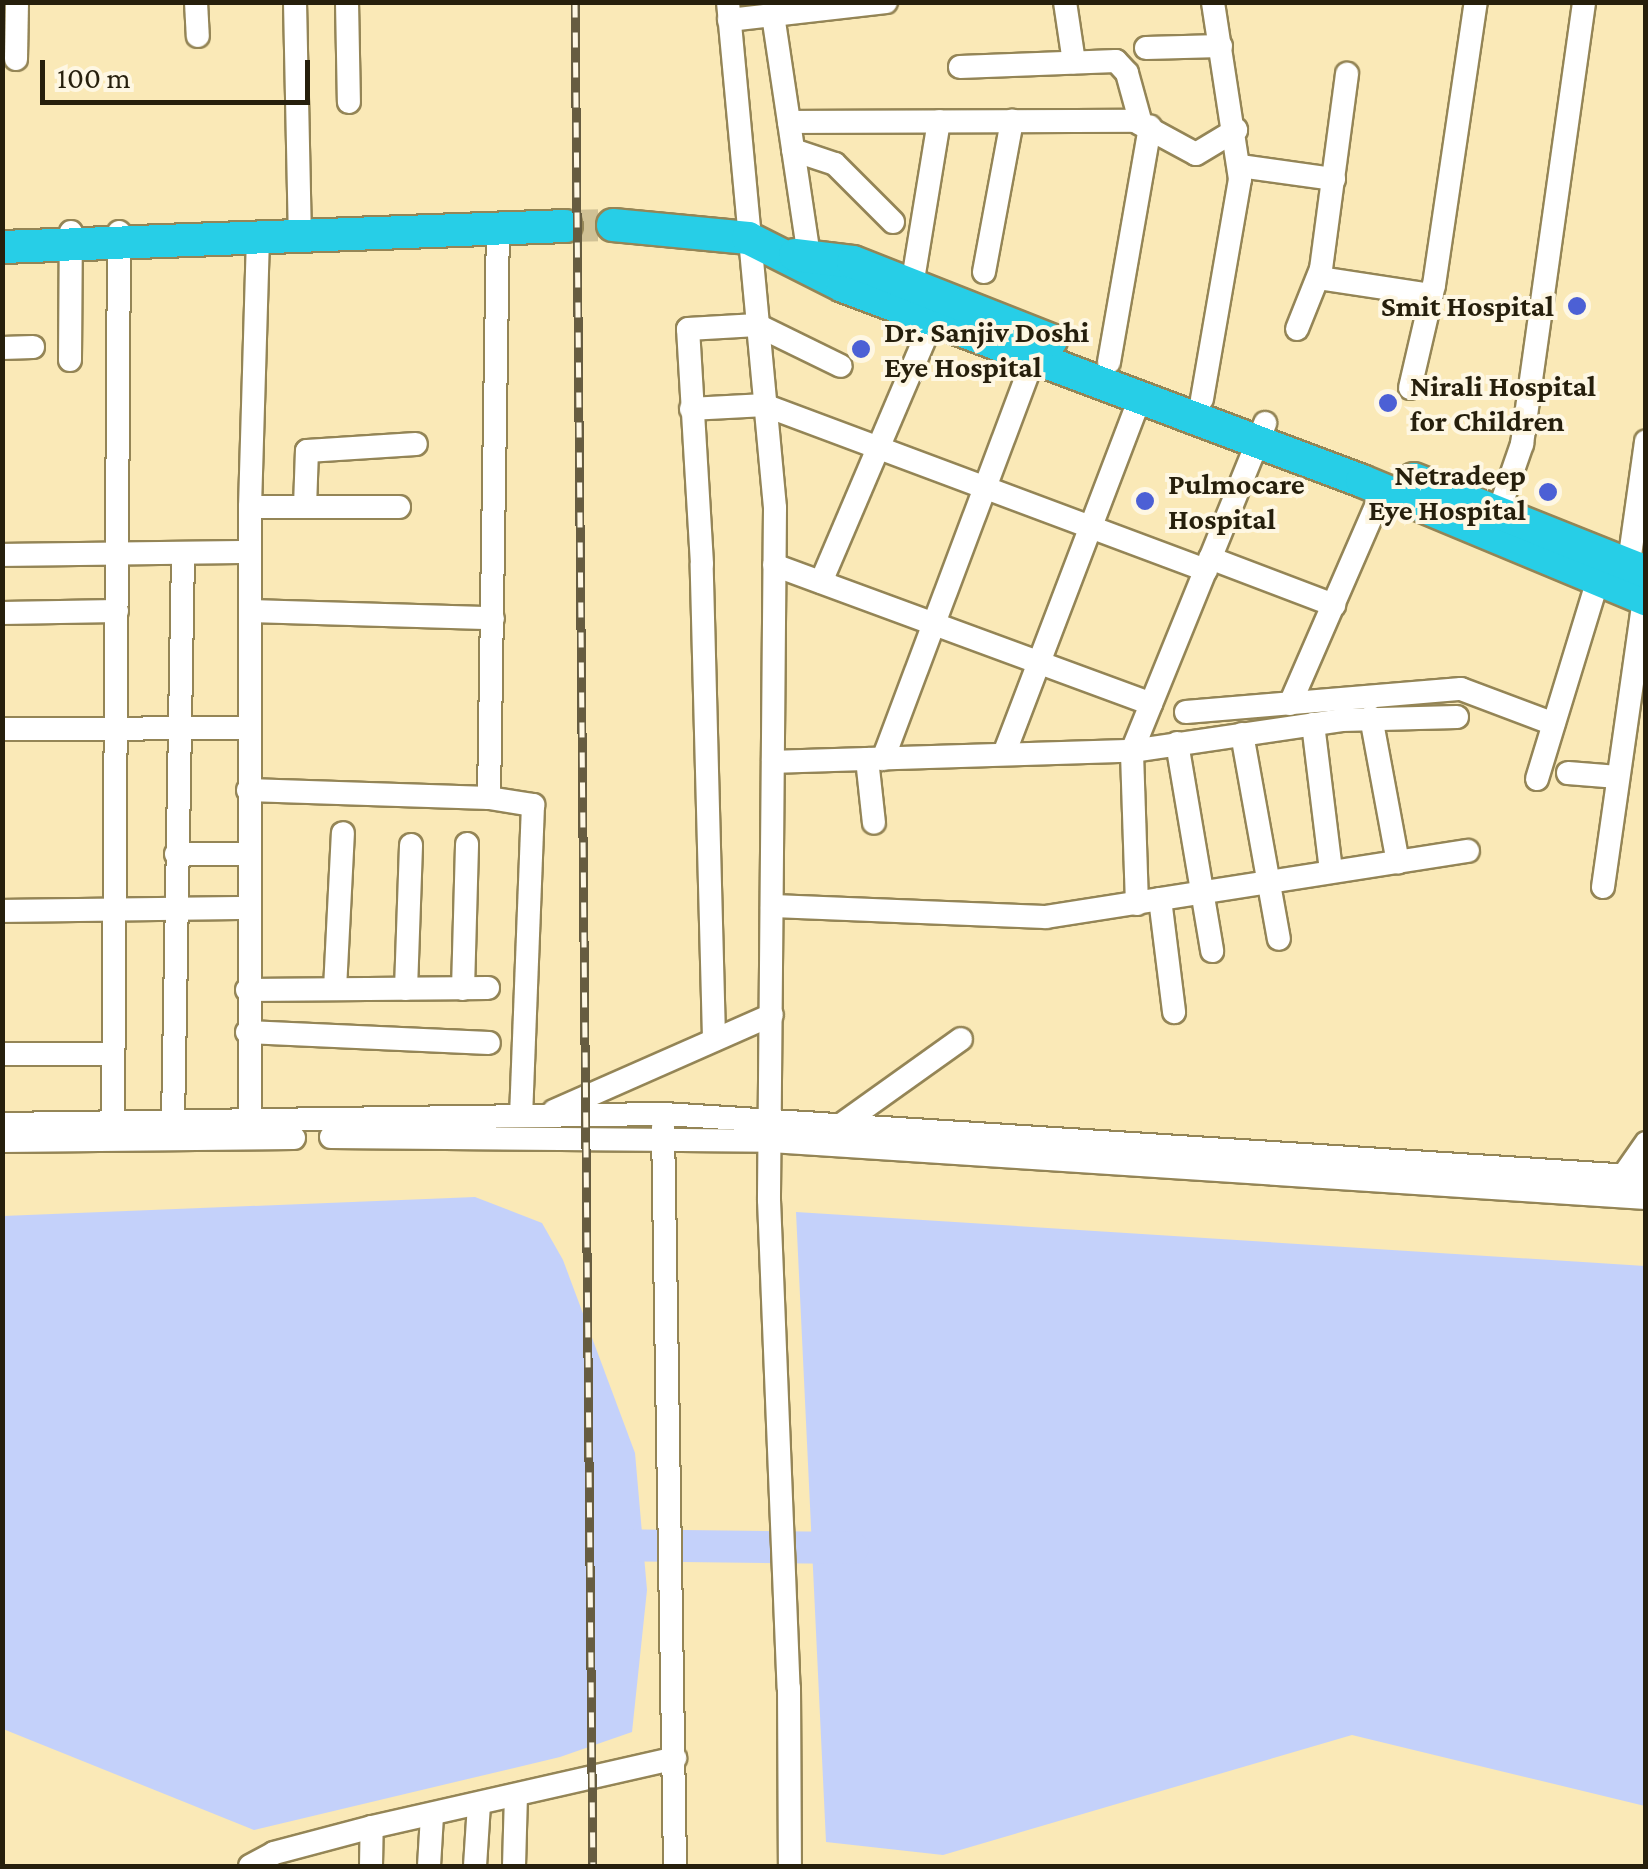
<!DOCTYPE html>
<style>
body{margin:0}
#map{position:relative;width:1648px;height:1869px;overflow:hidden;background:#fae9b7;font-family:"Crimson Pro",serif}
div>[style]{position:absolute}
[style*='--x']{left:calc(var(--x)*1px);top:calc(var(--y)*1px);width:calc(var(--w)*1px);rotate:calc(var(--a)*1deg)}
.water>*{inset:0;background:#c4d1fa}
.river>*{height:32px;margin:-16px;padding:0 16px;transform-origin:16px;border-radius:16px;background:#c4d1fa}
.highway-tunnel>*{height:32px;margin-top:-16px;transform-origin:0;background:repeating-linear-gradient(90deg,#d0c195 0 32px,transparent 0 48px)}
.roads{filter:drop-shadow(2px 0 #948556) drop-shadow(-2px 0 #948556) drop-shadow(0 2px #948556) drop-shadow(0 -2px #948556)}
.minor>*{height:22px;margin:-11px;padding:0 11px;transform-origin:11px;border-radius:11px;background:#fff}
.highway>*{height:32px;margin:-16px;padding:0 16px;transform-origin:16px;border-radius:16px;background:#27cee7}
.rail>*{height:9px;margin-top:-4.5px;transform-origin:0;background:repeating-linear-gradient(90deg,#fef7e3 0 15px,#665c40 0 30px);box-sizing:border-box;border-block:2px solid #665c40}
.dots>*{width:28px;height:28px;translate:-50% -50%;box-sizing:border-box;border:5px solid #fef7e3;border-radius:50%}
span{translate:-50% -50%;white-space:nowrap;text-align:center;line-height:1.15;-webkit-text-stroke:8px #fef7e3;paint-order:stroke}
.poi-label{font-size:30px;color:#261f0c;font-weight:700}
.right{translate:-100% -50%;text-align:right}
.left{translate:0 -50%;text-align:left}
.frame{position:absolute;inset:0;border:5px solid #261f0c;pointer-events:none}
.scale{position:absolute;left:40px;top:60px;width:270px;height:45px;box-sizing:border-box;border:5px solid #261f0c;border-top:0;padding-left:12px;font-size:30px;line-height:35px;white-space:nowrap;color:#261f0c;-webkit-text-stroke:8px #fef7e3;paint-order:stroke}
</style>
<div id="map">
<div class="water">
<i style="clip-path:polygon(475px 1197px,542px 1223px,563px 1260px,635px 1453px,647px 1590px,632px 1732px,560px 1757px,254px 1830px,3px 1729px,3px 1216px)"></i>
<i style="clip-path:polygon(796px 1212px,1645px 1266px,1645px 1806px,1352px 1735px,943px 1855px,826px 1842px)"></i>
</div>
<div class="river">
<i style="--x:602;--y:1545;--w:251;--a:0.7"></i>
</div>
<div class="highway-tunnel">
<i style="--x:566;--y:226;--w:47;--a:-1.2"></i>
</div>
<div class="roads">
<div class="minor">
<i style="--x:196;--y:2;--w:34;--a:87"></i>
<i style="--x:295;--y:2;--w:233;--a:88.8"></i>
<i style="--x:347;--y:2;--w:100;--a:88.9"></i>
<i style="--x:728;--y:2;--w:508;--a:84.69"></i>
<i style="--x:775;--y:508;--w:692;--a:90.5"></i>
<i style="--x:769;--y:1200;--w:488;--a:87.7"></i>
<i style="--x:789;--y:1688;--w:178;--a:89.7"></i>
<i style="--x:1065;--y:2;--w:61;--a:81.5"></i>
<i style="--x:773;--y:15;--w:243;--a:81.5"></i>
<i style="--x:729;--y:20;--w:158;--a:-6.5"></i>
<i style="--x:1146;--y:48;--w:75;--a:-1.5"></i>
<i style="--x:16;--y:59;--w:57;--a:-89"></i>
<i style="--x:960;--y:67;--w:156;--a:-2.2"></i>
<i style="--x:1116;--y:61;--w:16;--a:47"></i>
<i style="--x:1127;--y:73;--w:53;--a:74.6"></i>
<i style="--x:789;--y:122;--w:346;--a:-0.2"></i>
<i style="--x:1135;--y:121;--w:69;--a:28.4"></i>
<i style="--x:1196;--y:154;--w:47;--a:-31"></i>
<i style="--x:793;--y:150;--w:44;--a:18.4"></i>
<i style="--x:835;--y:164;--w:82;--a:45"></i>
<i style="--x:1240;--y:166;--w:95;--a:7.9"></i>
<i style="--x:984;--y:272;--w:154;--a:-79.5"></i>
<i style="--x:1319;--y:278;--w:114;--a:8.6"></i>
<i style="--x:912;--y:286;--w:167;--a:-80.7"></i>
<i style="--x:1297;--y:329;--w:65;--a:-68.2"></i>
<i style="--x:1321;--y:269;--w:197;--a:-82.4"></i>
<i style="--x:2;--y:348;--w:31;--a:-2"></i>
<i style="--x:70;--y:360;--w:128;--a:-89.6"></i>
<i style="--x:1109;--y:362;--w:239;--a:-80.1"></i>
<i style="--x:1410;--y:388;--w:106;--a:-76.9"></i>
<i style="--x:1434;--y:285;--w:286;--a:-81.6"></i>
<i style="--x:1202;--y:399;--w:223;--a:-80.2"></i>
<i style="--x:1240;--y:179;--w:179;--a:-98.7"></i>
<i style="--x:691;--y:409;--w:73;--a:-3.1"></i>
<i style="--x:764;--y:405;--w:472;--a:20.5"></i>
<i style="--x:250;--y:507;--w:149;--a:0"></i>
<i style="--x:305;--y:507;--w:56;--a:-88"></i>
<i style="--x:307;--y:451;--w:109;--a:-3.7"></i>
<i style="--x:1494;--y:525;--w:86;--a:-70.9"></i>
<i style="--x:1522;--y:444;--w:446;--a:-82"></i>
<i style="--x:2;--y:555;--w:248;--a:-0.7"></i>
<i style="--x:1210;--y:558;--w:133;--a:20.8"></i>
<i style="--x:774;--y:565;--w:402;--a:20.2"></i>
<i style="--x:1627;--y:577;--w:137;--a:-82"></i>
<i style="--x:821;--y:582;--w:285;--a:-66.9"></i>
<i style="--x:250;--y:611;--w:243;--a:1.7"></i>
<i style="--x:2;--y:613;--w:115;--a:-1"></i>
<i style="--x:1290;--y:704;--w:233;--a:-66.5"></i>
<i style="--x:1186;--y:712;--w:276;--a:-4.8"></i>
<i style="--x:1461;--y:689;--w:99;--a:20.6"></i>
<i style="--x:1371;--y:717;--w:148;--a:79.5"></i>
<i style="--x:1313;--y:724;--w:148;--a:83"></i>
<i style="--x:2;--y:729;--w:247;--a:-0.2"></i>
<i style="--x:1242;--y:734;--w:208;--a:79.8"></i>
<i style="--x:1177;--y:743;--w:211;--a:80.4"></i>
<i style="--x:1004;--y:754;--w:382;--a:-69.1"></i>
<i style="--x:867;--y:759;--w:64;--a:83.8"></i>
<i style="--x:883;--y:759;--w:429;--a:-69.4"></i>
<i style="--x:773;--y:762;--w:359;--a:-1.8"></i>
<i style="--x:1132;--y:751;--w:212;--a:-8.4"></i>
<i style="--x:1342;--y:720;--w:115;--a:-1.5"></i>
<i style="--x:1568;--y:773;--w:50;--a:4.6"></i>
<i style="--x:1537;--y:779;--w:209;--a:-73"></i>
<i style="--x:248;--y:790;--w:241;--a:1.9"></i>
<i style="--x:489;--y:798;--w:45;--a:9"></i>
<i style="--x:533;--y:805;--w:311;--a:92.2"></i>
<i style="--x:489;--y:798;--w:570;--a:-89.1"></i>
<i style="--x:176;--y:854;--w:72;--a:0"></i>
<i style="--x:1603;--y:887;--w:292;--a:-81.9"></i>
<i style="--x:1160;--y:899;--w:114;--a:82.9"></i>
<i style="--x:1137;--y:904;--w:153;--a:-91.9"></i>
<i style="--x:1132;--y:751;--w:354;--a:-67.9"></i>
<i style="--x:772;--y:906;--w:274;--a:2.3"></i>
<i style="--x:1046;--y:917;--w:427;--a:-8.9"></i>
<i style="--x:2;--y:911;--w:246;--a:-0.7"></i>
<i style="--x:335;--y:989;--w:156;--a:-87.1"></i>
<i style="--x:406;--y:989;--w:144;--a:-88"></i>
<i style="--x:463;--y:989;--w:145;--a:-88.4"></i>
<i style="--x:247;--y:990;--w:241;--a:-0.5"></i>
<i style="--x:247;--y:1032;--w:242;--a:2.6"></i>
<i style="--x:714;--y:1038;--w:474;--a:-91.5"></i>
<i style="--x:702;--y:564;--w:235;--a:-93.4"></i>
<i style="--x:688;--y:329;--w:69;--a:-3.3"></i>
<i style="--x:757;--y:325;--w:93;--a:26"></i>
<i style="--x:2;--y:1054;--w:111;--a:0"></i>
<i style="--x:554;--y:1111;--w:238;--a:-23.8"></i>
<i style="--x:173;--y:1122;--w:569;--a:-88.99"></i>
<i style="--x:113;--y:1123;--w:891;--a:-89.61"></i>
<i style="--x:2;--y:1124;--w:662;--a:-0.87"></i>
<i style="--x:664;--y:1114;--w:984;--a:3.67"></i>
<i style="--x:842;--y:1124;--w:146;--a:-35.5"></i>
<i style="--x:663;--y:1127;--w:739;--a:89.07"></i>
<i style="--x:250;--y:1135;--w:628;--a:-90"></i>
<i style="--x:250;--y:507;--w:271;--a:-88.3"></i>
<i style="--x:331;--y:1137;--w:440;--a:0.5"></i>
<i style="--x:771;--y:1141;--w:877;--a:3.73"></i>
<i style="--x:2;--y:1141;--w:292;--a:-0.6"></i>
<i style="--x:1623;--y:1176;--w:40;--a:-55.1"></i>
<i style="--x:250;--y:1866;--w:27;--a:-28"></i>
<i style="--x:274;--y:1853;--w:101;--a:-14.9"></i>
<i style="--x:372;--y:1827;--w:311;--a:-12.8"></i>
<i style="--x:371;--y:1866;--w:39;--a:-89"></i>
<i style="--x:429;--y:1866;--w:51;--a:-86.6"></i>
<i style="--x:475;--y:1866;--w:62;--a:-86.3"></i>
<i style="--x:514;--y:1866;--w:71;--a:-88.4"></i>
</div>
<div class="highway">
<i style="--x:613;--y:225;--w:136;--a:5.5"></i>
<i style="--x:748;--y:238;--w:106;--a:26.8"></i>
<i style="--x:843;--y:286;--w:554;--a:20.59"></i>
<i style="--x:1362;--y:481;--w:308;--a:22.6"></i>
<i style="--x:2;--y:247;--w:564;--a:-2.13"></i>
<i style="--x:795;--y:255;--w:58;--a:6.9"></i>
<i style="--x:853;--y:262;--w:213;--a:21.5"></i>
<i style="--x:1414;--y:479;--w:250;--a:21.8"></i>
</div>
</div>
<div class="rail">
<i style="--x:575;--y:2;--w:1864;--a:89.45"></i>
</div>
<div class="dots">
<i style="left:1577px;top:306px;background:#4c60d5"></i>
<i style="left:861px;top:349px;background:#4c60d5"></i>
<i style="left:1388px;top:403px;background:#4c60d5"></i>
<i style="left:1548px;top:492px;background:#4c60d5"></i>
<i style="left:1145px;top:501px;background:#4c60d5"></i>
</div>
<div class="poi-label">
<span class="right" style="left:1554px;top:306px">Smit Hospital</span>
<span class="left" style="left:884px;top:349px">Dr. Sanjiv Doshi<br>Eye Hospital</span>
<span class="left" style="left:1410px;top:403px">Nirali Hospital<br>for Children</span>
<span class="right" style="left:1526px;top:492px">Netradeep<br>Eye Hospital</span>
<span class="left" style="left:1168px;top:501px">Pulmocare<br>Hospital</span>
</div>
<div class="frame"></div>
<div class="scale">100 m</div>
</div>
